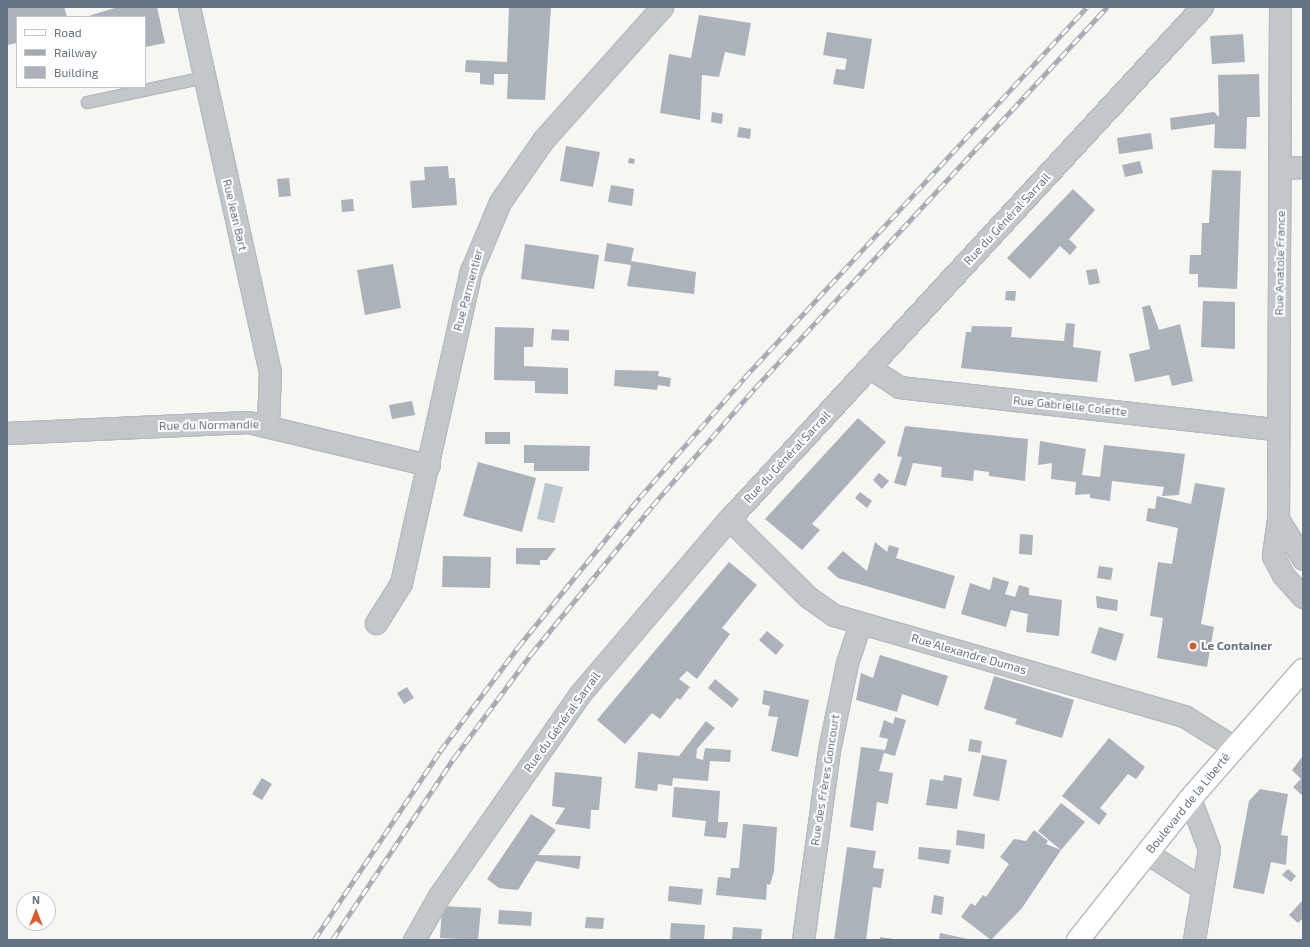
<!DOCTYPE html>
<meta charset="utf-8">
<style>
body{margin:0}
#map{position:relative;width:1310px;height:947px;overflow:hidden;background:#f6f6f2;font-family:"Exo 2",sans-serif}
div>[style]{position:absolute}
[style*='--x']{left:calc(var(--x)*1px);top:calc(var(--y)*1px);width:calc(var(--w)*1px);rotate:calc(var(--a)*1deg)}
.water>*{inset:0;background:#bbc6ca}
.building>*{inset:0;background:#abb2b9}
.roads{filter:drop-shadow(1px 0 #b5babf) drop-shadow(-1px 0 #b5babf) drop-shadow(0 1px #b5babf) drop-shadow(0 -1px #b5babf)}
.service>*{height:11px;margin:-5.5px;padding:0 5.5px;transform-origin:5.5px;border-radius:5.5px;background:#c3c7ca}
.minor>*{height:21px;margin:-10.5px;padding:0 10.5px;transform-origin:10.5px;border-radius:10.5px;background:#c3c7ca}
.secondary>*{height:22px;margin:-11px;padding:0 11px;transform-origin:11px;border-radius:11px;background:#fff}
.rail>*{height:4.5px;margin-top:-2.25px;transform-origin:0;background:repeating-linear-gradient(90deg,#fff 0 9px,#a3a9af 0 18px);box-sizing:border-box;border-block:1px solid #a3a9af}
.dots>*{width:11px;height:11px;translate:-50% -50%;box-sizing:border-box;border:2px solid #fff;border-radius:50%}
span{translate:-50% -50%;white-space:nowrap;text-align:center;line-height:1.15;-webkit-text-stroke:4px #fff;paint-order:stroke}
.street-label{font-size:12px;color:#647484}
.poi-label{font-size:12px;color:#647484;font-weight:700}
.left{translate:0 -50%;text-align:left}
.frame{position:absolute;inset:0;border:8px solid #647484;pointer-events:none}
.legend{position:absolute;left:16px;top:16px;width:130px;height:72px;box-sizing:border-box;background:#fff;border:1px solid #c1c7ce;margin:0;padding:5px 7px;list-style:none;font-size:12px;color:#647484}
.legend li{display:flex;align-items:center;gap:8px;height:20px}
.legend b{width:20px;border:1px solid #c1c7ce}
.north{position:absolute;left:16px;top:891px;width:40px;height:40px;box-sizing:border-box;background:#fff;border:1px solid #c1c7ce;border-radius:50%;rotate:0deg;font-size:11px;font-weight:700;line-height:16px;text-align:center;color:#647484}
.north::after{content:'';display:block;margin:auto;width:14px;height:18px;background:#e55823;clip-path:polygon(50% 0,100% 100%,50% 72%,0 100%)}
</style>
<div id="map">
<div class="water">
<i style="clip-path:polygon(545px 483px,563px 487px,554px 523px,537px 519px)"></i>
</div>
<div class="building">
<i style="clip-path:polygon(7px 7px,64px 7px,67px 17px,17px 17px,17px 43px,7px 45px)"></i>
<i style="clip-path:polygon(118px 7px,157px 7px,165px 43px,145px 47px,145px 17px,85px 17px)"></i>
<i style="clip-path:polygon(509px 7px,551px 7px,545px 100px,507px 99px,508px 74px,494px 74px,494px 85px,480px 84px,480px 73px,465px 72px,466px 60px,507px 62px)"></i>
<i style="clip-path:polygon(699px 15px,751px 23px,745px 56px,725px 52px,719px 77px,702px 75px,700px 120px,660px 113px,669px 54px,691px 58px)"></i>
<i style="clip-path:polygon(827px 32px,872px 39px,864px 89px,833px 84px,836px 69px,845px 70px,847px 59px,823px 55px)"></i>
<i style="clip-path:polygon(1243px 34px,1245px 62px,1212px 64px,1210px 36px)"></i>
<i style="clip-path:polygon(1259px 74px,1260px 117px,1247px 117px,1246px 149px,1214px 148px,1215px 124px,1171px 130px,1170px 118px,1214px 112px,1219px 117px,1218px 75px)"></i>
<i style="clip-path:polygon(712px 112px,723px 114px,722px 124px,711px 122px)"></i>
<i style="clip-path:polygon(739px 127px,751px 129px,750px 139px,737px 137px)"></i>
<i style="clip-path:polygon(1151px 133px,1153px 149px,1119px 154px,1117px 138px)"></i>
<i style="clip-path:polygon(566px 146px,600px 152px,593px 187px,560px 181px)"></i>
<i style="clip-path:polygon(629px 158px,635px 159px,634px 164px,628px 163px)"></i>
<i style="clip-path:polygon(1140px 161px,1143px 173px,1125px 177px,1122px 165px)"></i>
<i style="clip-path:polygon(448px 166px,449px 178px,455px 178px,457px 205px,412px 208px,410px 181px,425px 180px,424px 167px)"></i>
<i style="clip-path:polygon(1212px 170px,1241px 171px,1237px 289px,1198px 287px,1198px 274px,1189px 274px,1190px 255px,1201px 255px,1202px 223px,1209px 223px)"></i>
<i style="clip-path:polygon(289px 178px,291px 196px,279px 197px,277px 179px)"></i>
<i style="clip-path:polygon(611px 185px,634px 189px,632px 206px,608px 202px)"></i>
<i style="clip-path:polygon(1073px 189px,1095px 210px,1069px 239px,1077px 247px,1070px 255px,1060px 246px,1030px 279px,1007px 258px)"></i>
<i style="clip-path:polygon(353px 199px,354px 211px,342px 212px,341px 200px)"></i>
<i style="clip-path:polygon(607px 243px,634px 248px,631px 261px,696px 272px,694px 294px,627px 286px,631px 265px,604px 261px)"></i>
<i style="clip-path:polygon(525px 244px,599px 255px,594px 289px,521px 279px)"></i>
<i style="clip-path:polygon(393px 264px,401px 308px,365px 315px,357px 270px)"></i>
<i style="clip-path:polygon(1097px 269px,1100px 283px,1089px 285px,1086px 270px)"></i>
<i style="clip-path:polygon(1006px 291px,1016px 291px,1015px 301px,1005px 300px)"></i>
<i style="clip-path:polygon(1203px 301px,1235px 302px,1235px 349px,1201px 347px)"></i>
<i style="clip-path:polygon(1150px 305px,1159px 330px,1180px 324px,1193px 381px,1172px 386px,1169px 375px,1135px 382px,1129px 354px,1150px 349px,1142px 307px)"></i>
<i style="clip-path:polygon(1066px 323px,1075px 324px,1073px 347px,1101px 351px,1097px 382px,961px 368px,966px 332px,971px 332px,972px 326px,1012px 327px,1011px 337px,1064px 341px)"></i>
<i style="clip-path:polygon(495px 327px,534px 328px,533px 347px,524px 347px,524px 366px,568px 368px,568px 394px,535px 393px,535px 381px,494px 380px)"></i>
<i style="clip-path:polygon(552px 329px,569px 330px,569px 341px,551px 340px)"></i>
<i style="clip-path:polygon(615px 370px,659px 371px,658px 376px,671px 378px,670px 387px,658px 385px,657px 390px,614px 386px)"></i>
<i style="clip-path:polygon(412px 401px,415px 415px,392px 419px,389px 405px)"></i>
<i style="clip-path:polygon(858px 418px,886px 442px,812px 524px,820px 530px,802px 550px,765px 519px)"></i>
<i style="clip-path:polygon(905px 426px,1028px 439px,1025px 481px,989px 476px,989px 472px,974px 470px,973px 481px,941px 477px,942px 467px,913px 463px,906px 486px,894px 483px,902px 457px,897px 456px)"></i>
<i style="clip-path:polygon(485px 432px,510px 432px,510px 444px,485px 444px)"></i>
<i style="clip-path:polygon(1040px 441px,1086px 449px,1082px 475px,1100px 477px,1104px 445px,1185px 454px,1179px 495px,1162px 496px,1164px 487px,1112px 481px,1110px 501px,1090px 498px,1090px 494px,1075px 495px,1076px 482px,1051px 479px,1052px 463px,1038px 465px)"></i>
<i style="clip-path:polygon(524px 445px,590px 446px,589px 471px,534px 471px,534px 463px,524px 463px)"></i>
<i style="clip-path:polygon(478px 462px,536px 478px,522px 532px,463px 516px)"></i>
<i style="clip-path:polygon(879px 473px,889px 481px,882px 489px,873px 480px)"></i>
<i style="clip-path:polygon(1195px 483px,1225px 488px,1201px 624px,1214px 627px,1207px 667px,1157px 658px,1163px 618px,1150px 616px,1158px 562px,1172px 564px,1178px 528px,1146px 521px,1148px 508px,1155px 509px,1157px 496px,1191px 504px)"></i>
<i style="clip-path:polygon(860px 492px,872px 501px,867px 508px,855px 498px)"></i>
<i style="clip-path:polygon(1020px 534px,1033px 535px,1032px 555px,1019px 554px)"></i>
<i style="clip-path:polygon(875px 542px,887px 552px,889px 545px,899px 548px,896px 558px,955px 576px,945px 609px,838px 578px,827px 568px,843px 551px,867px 571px)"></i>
<i style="clip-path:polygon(516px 548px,556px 548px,547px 560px,540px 560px,540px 565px,516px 564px)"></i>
<i style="clip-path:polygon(443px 556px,491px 557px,490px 588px,442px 587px)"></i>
<i style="clip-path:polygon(729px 562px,757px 585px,722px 628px,730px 634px,697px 679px,687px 671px,679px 679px,690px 687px,680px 700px,677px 698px,660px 719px,652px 713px,625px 744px,597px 720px)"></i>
<i style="clip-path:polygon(1099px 566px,1113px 568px,1111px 580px,1097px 578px)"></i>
<i style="clip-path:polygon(993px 577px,1009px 582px,1005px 594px,1015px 597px,1019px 585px,1029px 588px,1029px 595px,1062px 600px,1059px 636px,1026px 632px,1028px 614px,1011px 610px,1006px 627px,961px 614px,970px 583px,990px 590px)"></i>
<i style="clip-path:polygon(1096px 596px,1118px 600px,1117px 611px,1097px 608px)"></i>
<i style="clip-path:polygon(1099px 627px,1124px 634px,1116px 661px,1091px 653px)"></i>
<i style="clip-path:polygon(767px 631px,784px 645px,776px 655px,759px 640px)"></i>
<i style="clip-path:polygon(880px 655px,948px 676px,938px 706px,902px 694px,897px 712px,856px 700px,861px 673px,873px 678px)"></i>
<i style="clip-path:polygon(994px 676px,1074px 700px,1062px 738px,1015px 724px,1017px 719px,984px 709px)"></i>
<i style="clip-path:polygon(715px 679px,739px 699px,732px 708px,708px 688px)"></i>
<i style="clip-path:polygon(407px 687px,414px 698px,404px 704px,397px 693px)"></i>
<i style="clip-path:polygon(764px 690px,809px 700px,798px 757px,771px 751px,778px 717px,768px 716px,770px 706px,762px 704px)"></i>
<i style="clip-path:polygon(895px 717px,906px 720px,895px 756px,884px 753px,879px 771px,893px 773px,888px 804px,877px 802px,873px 831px,850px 827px,861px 747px,885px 750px,888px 739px,879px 737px,884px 720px,893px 724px)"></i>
<i style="clip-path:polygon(706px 721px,715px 728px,697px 749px,696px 758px,703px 760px,705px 748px,731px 750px,730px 762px,710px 761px,708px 781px,673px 778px,672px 786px,658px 784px,657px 791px,635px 788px,638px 752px,679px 756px)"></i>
<i style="clip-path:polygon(1109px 738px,1145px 767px,1136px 779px,1128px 774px,1100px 808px,1107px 814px,1099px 825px,1062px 796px)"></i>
<i style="clip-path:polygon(970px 739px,982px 741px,980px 753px,968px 751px)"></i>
<i style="clip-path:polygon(982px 755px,1007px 760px,999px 801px,973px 796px)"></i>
<i style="clip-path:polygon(1303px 756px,1303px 796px,1293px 787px,1301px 779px,1292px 770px)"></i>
<i style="clip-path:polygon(555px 772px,602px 777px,599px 810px,591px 810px,590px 829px,555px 824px,565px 808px,552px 806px)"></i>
<i style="clip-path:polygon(944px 775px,962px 778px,957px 809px,926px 805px,930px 779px,943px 781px)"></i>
<i style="clip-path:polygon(262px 778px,272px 784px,262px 800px,252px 794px)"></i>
<i style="clip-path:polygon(674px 787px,720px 791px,718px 822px,728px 822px,726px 838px,704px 836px,706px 821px,672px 817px)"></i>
<i style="clip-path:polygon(1260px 789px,1288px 794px,1281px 835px,1288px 836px,1286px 865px,1271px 862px,1264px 894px,1233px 888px,1249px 801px)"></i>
<i style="clip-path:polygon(1061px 803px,1085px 822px,1061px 850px,1038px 831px)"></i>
<i style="clip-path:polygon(531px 814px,556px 830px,538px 855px,581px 856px,579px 869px,536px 861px,518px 890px,499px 888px,487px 879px)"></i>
<i style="clip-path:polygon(743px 824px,777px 827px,774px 871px,770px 885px,767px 884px,766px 900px,716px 895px,718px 877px,730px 878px,731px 868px,739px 868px)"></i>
<i style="clip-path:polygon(957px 830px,985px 834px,984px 849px,956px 845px)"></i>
<i style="clip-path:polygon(1034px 830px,1048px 841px,1046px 844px,1061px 850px,1022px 908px,991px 940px,961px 917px,971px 903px,975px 906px,983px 895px,986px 897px,1009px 864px,1000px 857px,1014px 839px,1026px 841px)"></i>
<i style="clip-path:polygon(847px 847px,876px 851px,873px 868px,884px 869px,881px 888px,873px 887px,866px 940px,834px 940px)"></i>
<i style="clip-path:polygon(919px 847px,951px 850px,949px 864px,918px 859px)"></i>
<i style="clip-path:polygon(1288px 869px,1296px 876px,1291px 882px,1282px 875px)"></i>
<i style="clip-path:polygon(669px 886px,703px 889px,701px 905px,668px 901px)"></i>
<i style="clip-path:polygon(934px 895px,944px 897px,942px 915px,931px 913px)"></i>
<i style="clip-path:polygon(1303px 900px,1303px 918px,1298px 923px,1289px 915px)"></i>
<i style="clip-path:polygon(442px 906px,481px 908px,478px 940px,440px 938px)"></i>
<i style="clip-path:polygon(499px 910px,532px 912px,531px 926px,498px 924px)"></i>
<i style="clip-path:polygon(586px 917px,604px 918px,603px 929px,585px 928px)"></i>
<i style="clip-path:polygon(671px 923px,705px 925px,704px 940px,670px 940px)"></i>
<i style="clip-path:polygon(733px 927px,762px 929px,761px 940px,732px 940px)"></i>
<i style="clip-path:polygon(940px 933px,968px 939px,968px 940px,939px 940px)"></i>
<i style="clip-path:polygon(880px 937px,894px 939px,894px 940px,880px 940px)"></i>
</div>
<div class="roads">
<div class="service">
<i style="--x:87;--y:102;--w:121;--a:-12"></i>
</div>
<div class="minor">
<i style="--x:189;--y:7;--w:373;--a:77.5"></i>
<i style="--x:270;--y:371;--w:53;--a:92.2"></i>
<i style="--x:1280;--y:7;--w:512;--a:90.22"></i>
<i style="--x:1278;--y:519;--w:37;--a:98"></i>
<i style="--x:1273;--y:556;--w:21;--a:62"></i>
<i style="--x:1283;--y:575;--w:30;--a:48"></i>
<i style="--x:1282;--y:168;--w:21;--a:-3"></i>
<i style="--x:870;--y:368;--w:35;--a:33"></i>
<i style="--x:899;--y:387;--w:379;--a:6.4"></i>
<i style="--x:7;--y:433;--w:241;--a:-2.6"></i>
<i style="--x:248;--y:422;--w:186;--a:13.4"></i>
<i style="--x:729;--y:519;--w:111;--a:44.6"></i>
<i style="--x:808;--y:597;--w:32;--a:35"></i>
<i style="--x:834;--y:615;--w:364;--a:16.1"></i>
<i style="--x:1184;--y:716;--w:59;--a:31.8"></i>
<i style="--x:1278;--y:519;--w:47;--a:58"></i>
<i style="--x:376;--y:623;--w:47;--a:-58"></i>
<i style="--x:401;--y:583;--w:320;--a:-77.4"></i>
<i style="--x:471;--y:271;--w:75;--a:-67.2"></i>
<i style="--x:500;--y:202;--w:77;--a:-55.1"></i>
<i style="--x:544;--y:139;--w:177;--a:-48.2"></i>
<i style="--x:1190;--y:799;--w:53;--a:69.2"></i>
<i style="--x:1209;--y:849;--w:92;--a:99.4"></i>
<i style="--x:1147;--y:853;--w:63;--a:32.7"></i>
<i style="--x:414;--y:940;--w:51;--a:-60.4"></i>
<i style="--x:439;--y:896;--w:245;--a:-55.1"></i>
<i style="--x:579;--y:695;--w:231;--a:-49.6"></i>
<i style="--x:729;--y:519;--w:697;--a:-47.27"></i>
<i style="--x:803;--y:940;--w:192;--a:-82.2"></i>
<i style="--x:829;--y:750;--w:89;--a:-78.3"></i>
<i style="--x:847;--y:663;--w:41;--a:-71.6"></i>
</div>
<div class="secondary">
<i style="--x:1078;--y:940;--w:180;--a:-51.5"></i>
<i style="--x:1190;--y:799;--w:171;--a:-48.8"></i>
</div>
</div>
<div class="rail">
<i style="--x:314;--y:940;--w:227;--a:-56.3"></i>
<i style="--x:440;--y:751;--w:130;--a:-53.1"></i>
<i style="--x:518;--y:647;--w:193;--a:-50.9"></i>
<i style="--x:640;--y:497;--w:158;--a:-48.8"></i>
<i style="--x:744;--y:378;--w:505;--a:-47.25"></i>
<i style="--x:332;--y:940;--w:219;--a:-56.2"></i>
<i style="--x:454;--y:758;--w:129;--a:-53.5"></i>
<i style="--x:531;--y:654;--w:191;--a:-50.7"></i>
<i style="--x:652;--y:506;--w:157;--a:-48.9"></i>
<i style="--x:755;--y:388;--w:519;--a:-47.27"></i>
</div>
<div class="dots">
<i style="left:1193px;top:646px;background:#e55823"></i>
</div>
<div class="street-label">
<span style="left:235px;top:215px;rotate:77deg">Rue Jean Bart</span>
<span style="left:1007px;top:219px;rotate:-47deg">Rue du Général Sarrail</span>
<span style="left:1280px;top:263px;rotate:-89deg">Rue Anatole France</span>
<span style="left:468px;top:290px;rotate:-75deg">Rue Parmentier</span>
<span style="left:1070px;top:406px;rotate:6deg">Rue Gabrielle Colette</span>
<span style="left:209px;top:425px;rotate:-1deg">Rue du Normandie</span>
<span style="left:787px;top:457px;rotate:-47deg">Rue du Général Sarrail</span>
<span style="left:969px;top:654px;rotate:16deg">Rue Alexandre Dumas</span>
<span style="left:562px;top:722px;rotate:-54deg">Rue du Général Sarrail</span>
<span style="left:825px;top:780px;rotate:-81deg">Rue des Frères Goncourt</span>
<span style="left:1188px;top:803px;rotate:-51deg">Boulevard de la Liberté</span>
</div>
<div class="poi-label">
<span class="left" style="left:1201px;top:646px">Le Container</span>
</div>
<div class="frame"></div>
<ul class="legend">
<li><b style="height:5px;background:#fff"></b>Road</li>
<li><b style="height:5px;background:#a3a9af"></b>Railway</li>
<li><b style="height:11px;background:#abb2b9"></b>Building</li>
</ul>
<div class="north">N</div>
</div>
